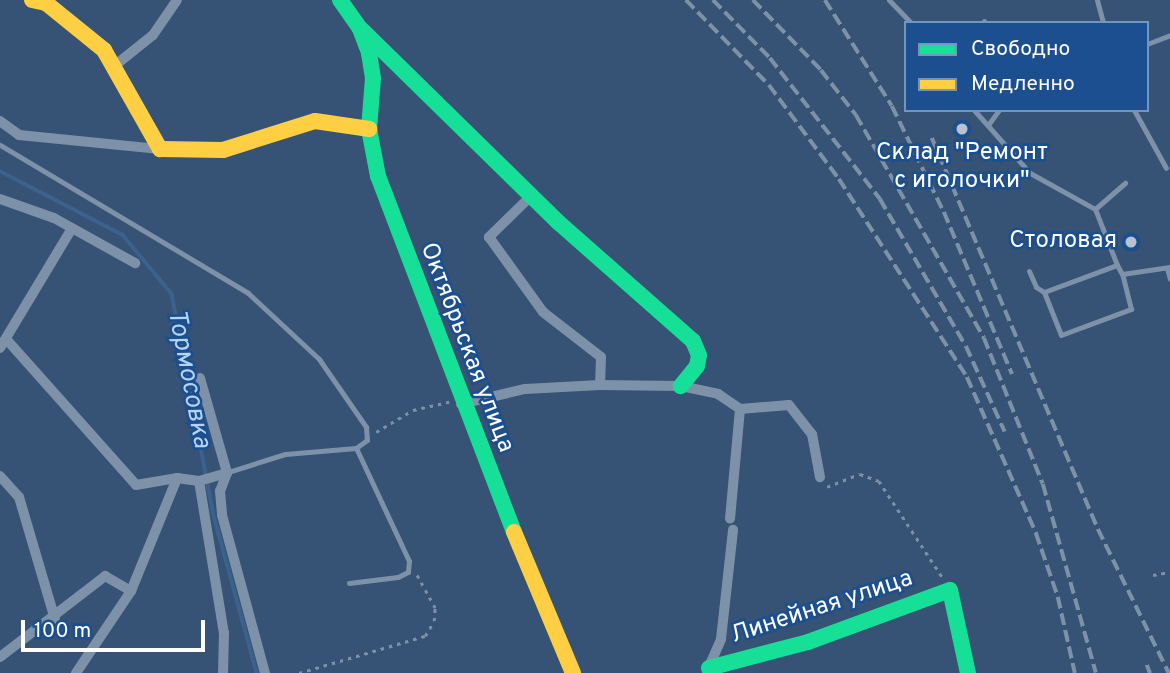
<!DOCTYPE html>
<meta charset="utf-8">
<style>
body{margin:0}
#map{position:relative;width:1170px;height:673px;overflow:hidden;background:#365274;font-family:Overpass,sans-serif}
div>[style]{position:absolute}
[style*='--x']{left:calc(var(--x)*1px);top:calc(var(--y)*1px);width:calc(var(--w)*1px);rotate:calc(var(--a)*1deg)}
.stream>*{height:3.5px;margin:-1.75px;padding:0 1.75px;transform-origin:1.75px;border-radius:1.75px;background:#3b618d}
.path>*{height:2.5px;margin-top:-1.25px;transform-origin:0;background:repeating-linear-gradient(90deg,#7d92a8 0 3.5px,transparent 0 8.5px)}
.lane>*{height:5px;margin:-2.5px;padding:0 2.5px;transform-origin:2.5px;border-radius:2.5px;background:#7d92a8}
.street>*{height:10px;margin:-5px;padding:0 5px;transform-origin:5px;border-radius:5px;background:#7d92a8}
.fast>*{height:16px;margin:-8px;padding:0 8px;transform-origin:8px;border-radius:8px;background:#16e098}
.slow>*{height:16px;margin:-8px;padding:0 8px;transform-origin:8px;border-radius:8px;background:#ffcf43}
.rail>*{height:3.5px;margin-top:-1.75px;transform-origin:0;background:repeating-linear-gradient(90deg,#7e92a7 0 12px,transparent 0 17px)}
.dots>*{width:19px;height:19px;translate:-50% -50%;box-sizing:border-box;border:4px solid #1b4f8f;border-radius:50%}
span{translate:-50% -50%;white-space:nowrap;text-align:center;line-height:1.15;-webkit-text-stroke:5px #1b4f8f;paint-order:stroke}
.poi-label{font-size:24px;color:#fff}
.right{translate:-100% -50%;text-align:right}
.street-label{font-size:24px;color:#fff}
.water-label{font-size:26px;color:#b5d3f5;font-style:italic}
.legend{position:absolute;left:904px;top:21px;width:245px;height:91px;box-sizing:border-box;background:#1b4f8f;border:2px solid #7695bc;margin:0;padding:9px 12px;list-style:none;font-size:21px;color:#fff}
.legend li{display:flex;align-items:center;gap:14px;height:35px}
.legend b{width:35px;border:2px solid #7695bc}
.scale{position:absolute;left:21px;top:620px;width:184px;height:32px;box-sizing:border-box;border:4px solid #fff;border-top:0;padding-left:9px;font-size:21px;line-height:24px;white-space:nowrap;color:#fff;-webkit-text-stroke:5px #1b4f8f;paint-order:stroke}
</style>
<div id="map">
<div class="stream">
<i style="--x:0;--y:171;--w:139;--a:27.5"></i>
<i style="--x:123;--y:235;--w:77;--a:50.3"></i>
<i style="--x:172;--y:294;--w:222;--a:79.3"></i>
<i style="--x:213;--y:512;--w:167;--a:74.7"></i>
</div>
<div class="path">
<i style="--x:376;--y:432;--w:43;--a:-30.7"></i>
<i style="--x:413;--y:410;--w:37;--a:-13"></i>
<i style="--x:827;--y:487;--w:35;--a:-22"></i>
<i style="--x:860;--y:474;--w:20;--a:20"></i>
<i style="--x:879;--y:481;--w:116;--a:56.6"></i>
<i style="--x:1153;--y:575;--w:17;--a:-10"></i>
<i style="--x:299;--y:673;--w:131;--a:-16.4"></i>
<i style="--x:425;--y:636;--w:17;--a:-59"></i>
<i style="--x:434;--y:621;--w:13;--a:-86"></i>
<i style="--x:435;--y:608;--w:38;--a:-119"></i>
</div>
<div class="lane">
<i style="--x:889;--y:0;--w:32;--a:46"></i>
<i style="--x:1097;--y:0;--w:24;--a:75"></i>
<i style="--x:984;--y:21;--w:2;--a:63"></i>
<i style="--x:1147;--y:44;--w:25;--a:-21"></i>
<i style="--x:974;--y:110;--w:84;--a:48.4"></i>
<i style="--x:1030;--y:173;--w:74;--a:29"></i>
<i style="--x:1134;--y:110;--w:66;--a:61.1"></i>
<i style="--x:988;--y:125;--w:19;--a:-54"></i>
<i style="--x:0;--y:145;--w:289;--a:30.8"></i>
<i style="--x:248;--y:293;--w:97;--a:42.9"></i>
<i style="--x:319;--y:359;--w:83;--a:55.3"></i>
<i style="--x:366;--y:427;--w:13;--a:86"></i>
<i style="--x:367;--y:440;--w:14;--a:144"></i>
<i style="--x:356;--y:448;--w:71;--a:175.2"></i>
<i style="--x:285;--y:454;--w:60;--a:162.5"></i>
<i style="--x:1117;--y:265;--w:60;--a:-111.4"></i>
<i style="--x:1095;--y:209;--w:40;--a:-41"></i>
<i style="--x:1167;--y:268;--w:11;--a:75"></i>
<i style="--x:1029;--y:271;--w:17;--a:66"></i>
<i style="--x:1036;--y:287;--w:9;--a:32"></i>
<i style="--x:1044;--y:292;--w:78;--a:-20.3"></i>
<i style="--x:1117;--y:265;--w:10;--a:61"></i>
<i style="--x:1122;--y:274;--w:49;--a:-8.3"></i>
<i style="--x:1044;--y:292;--w:46;--a:68.4"></i>
<i style="--x:1061;--y:335;--w:75;--a:-20.4"></i>
<i style="--x:1131;--y:309;--w:36;--a:-104"></i>
<i style="--x:349;--y:583;--w:49;--a:-7"></i>
<i style="--x:398;--y:577;--w:11;--a:-27"></i>
<i style="--x:408;--y:572;--w:11;--a:-85"></i>
<i style="--x:409;--y:561;--w:125;--a:-115.1"></i>
</div>
<div class="street">
<i style="--x:113;--y:67;--w:51;--a:-38.7"></i>
<i style="--x:153;--y:35;--w:42;--a:-55.6"></i>
<i style="--x:0;--y:121;--w:24;--a:36"></i>
<i style="--x:19;--y:135;--w:142;--a:5.7"></i>
<i style="--x:531;--y:196;--w:59;--a:135.7"></i>
<i style="--x:489;--y:237;--w:92;--a:54.2"></i>
<i style="--x:543;--y:312;--w:73;--a:37.8"></i>
<i style="--x:601;--y:357;--w:28;--a:92"></i>
<i style="--x:0;--y:199;--w:57;--a:19.4"></i>
<i style="--x:54;--y:218;--w:93;--a:29.1"></i>
<i style="--x:7;--y:340;--w:194;--a:48.3"></i>
<i style="--x:136;--y:485;--w:42;--a:-9.7"></i>
<i style="--x:0;--y:348;--w:138;--a:-59"></i>
<i style="--x:200;--y:378;--w:99;--a:74.1"></i>
<i style="--x:227;--y:473;--w:19;--a:111"></i>
<i style="--x:220;--y:491;--w:24;--a:85"></i>
<i style="--x:222;--y:515;--w:164;--a:74.8"></i>
<i style="--x:461;--y:404;--w:66;--a:-13.2"></i>
<i style="--x:525;--y:389;--w:75;--a:-3.1"></i>
<i style="--x:600;--y:385;--w:81;--a:0.7"></i>
<i style="--x:681;--y:386;--w:38;--a:12"></i>
<i style="--x:718;--y:394;--w:27;--a:34"></i>
<i style="--x:740;--y:409;--w:110;--a:95.2"></i>
<i style="--x:740;--y:409;--w:49;--a:-4.7"></i>
<i style="--x:789;--y:405;--w:37;--a:52"></i>
<i style="--x:812;--y:434;--w:44;--a:79.5"></i>
<i style="--x:0;--y:476;--w:28;--a:48"></i>
<i style="--x:19;--y:497;--w:127;--a:73.6"></i>
<i style="--x:199;--y:481;--w:154;--a:80.7"></i>
<i style="--x:224;--y:633;--w:40;--a:91.4"></i>
<i style="--x:0;--y:657;--w:133;--a:-37.6"></i>
<i style="--x:105;--y:576;--w:30;--a:30"></i>
<i style="--x:707;--y:671;--w:35;--a:-66"></i>
<i style="--x:721;--y:639;--w:110;--a:-83.7"></i>
<i style="--x:76;--y:673;--w:99;--a:-56.1"></i>
<i style="--x:131;--y:591;--w:122;--a:-67.8"></i>
<i style="--x:177;--y:478;--w:22;--a:8"></i>
<i style="--x:199;--y:481;--w:29;--a:-16"></i>
</div>
<div class="fast">
<i style="--x:340;--y:0;--w:35;--a:55"></i>
<i style="--x:360;--y:29;--w:26;--a:69"></i>
<i style="--x:369;--y:53;--w:25;--a:81"></i>
<i style="--x:373;--y:78;--w:51;--a:94.5"></i>
<i style="--x:369;--y:129;--w:48;--a:79.2"></i>
<i style="--x:378;--y:176;--w:381;--a:69.1"></i>
<i style="--x:362;--y:30;--w:274;--a:44.4"></i>
<i style="--x:558;--y:222;--w:180;--a:41.4"></i>
<i style="--x:693;--y:341;--w:15;--a:67"></i>
<i style="--x:699;--y:355;--w:11;--a:100"></i>
<i style="--x:697;--y:366;--w:26;--a:129"></i>
<i style="--x:709;--y:668;--w:102;--a:-14.7"></i>
<i style="--x:808;--y:642;--w:151;--a:-20.1"></i>
<i style="--x:950;--y:590;--w:85;--a:77.8"></i>
</div>
<div class="slow">
<i style="--x:32;--y:0;--w:14;--a:12"></i>
<i style="--x:46;--y:3;--w:75;--a:39"></i>
<i style="--x:104;--y:50;--w:114;--a:60.5"></i>
<i style="--x:160;--y:149;--w:63;--a:0.9"></i>
<i style="--x:223;--y:150;--w:96;--a:-17.5"></i>
<i style="--x:315;--y:121;--w:55;--a:8.4"></i>
<i style="--x:514;--y:532;--w:153;--a:67.3"></i>
</div>
<div class="rail">
<i style="--x:686;--y:0;--w:119;--a:45.7"></i>
<i style="--x:769;--y:85;--w:117;--a:53.3"></i>
<i style="--x:839;--y:179;--w:236;--a:57.1"></i>
<i style="--x:967;--y:377;--w:171;--a:66.1"></i>
<i style="--x:1036;--y:533;--w:68;--a:71"></i>
<i style="--x:1058;--y:597;--w:78;--a:77.4"></i>
<i style="--x:713;--y:0;--w:81;--a:45.5"></i>
<i style="--x:770;--y:58;--w:179;--a:52"></i>
<i style="--x:880;--y:199;--w:170;--a:59.7"></i>
<i style="--x:966;--y:346;--w:94;--a:65.6"></i>
<i style="--x:753;--y:0;--w:98;--a:45.8"></i>
<i style="--x:821;--y:70;--w:57;--a:52.1"></i>
<i style="--x:856;--y:115;--w:257;--a:60.1"></i>
<i style="--x:984;--y:338;--w:157;--a:68"></i>
<i style="--x:1043;--y:484;--w:196;--a:74.3"></i>
<i style="--x:825;--y:0;--w:125;--a:57.7"></i>
<i style="--x:892;--y:106;--w:118;--a:63.9"></i>
<i style="--x:944;--y:212;--w:176;--a:67.2"></i>
<i style="--x:932;--y:138;--w:425;--a:67"></i>
<i style="--x:1098;--y:529;--w:161;--a:63.8"></i>
<i style="--x:1147;--y:665;--w:9;--a:69"></i>
</div>
<div class="dots">
<i style="left:962px;top:129px;background:#b9c2ce"></i>
<i style="left:1131px;top:242px;background:#b9c2ce"></i>
</div>
<div class="poi-label">
<span style="left:962px;top:168px">Склад "Ремонт<br>с иголочки"</span>
<span class="right" style="left:1117px;top:242px">Столовая</span>
</div>
<div class="street-label">
<span style="left:466px;top:348px;rotate:69deg">Октябрьская улица</span>
<span style="left:822px;top:608px;rotate:-18deg">Линейная улица</span>
</div>
<div class="water-label">
<span style="left:188px;top:379px;rotate:79deg">Тормосовка</span>
</div>
<ul class="legend">
<li><b style="height:9px;background:#16e098"></b>Свободно</li>
<li><b style="height:9px;background:#ffcf43"></b>Медленно</li>
</ul>
<div class="scale">100 m</div>
</div>
